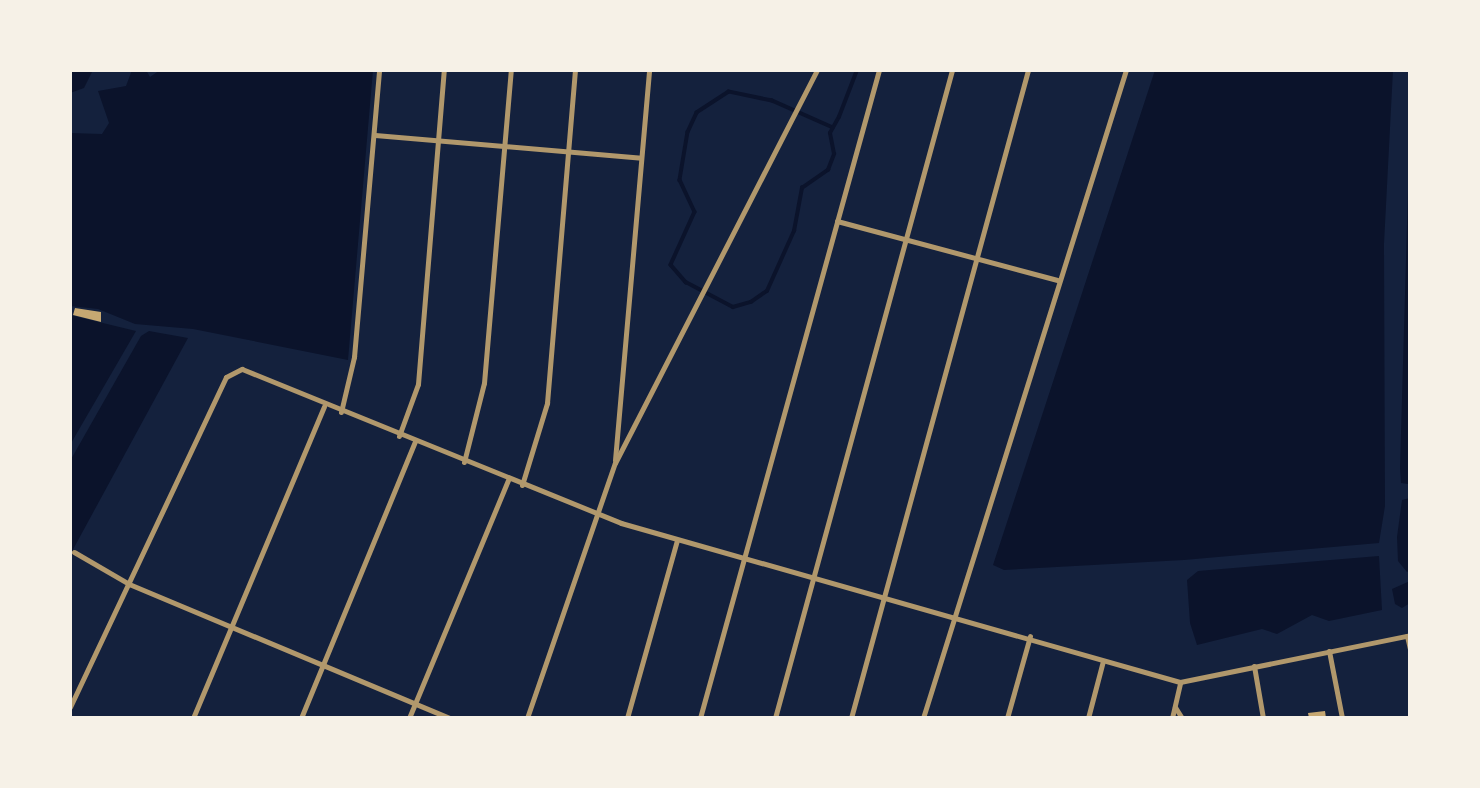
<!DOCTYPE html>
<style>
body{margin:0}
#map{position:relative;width:1480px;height:788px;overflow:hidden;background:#14213d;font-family:Poppins,sans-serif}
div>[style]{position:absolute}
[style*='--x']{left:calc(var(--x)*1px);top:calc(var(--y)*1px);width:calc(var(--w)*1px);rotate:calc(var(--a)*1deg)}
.water>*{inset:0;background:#0b132b}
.stream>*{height:3.5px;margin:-1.75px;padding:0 1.75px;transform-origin:1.75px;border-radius:1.75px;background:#0b132b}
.building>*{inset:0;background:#c6a872}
.minor>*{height:5px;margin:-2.5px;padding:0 2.5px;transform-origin:2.5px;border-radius:2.5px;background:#b1986c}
span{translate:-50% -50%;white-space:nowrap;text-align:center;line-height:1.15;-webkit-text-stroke:6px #f6f1e7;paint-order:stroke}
.frame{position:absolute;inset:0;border:72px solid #f6f1e7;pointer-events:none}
</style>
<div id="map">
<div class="water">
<i style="clip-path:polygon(70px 70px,93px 70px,84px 88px,70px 93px)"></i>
<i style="clip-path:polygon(132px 70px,146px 70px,150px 77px,160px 70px,373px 70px,348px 360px,193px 329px,135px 324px,98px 309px,70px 306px,70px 133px,102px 134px,109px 123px,98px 91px,126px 86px)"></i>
<i style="clip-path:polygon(1155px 70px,1393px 70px,1384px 244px,1385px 506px,1379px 543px,1184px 560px,1004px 570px,993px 565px)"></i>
<i style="clip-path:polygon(1410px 120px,1410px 483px,1408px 484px,1401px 483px,1400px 468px)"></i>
<i style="clip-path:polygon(70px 315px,136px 331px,70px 445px)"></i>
<i style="clip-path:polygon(149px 331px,188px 338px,70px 555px,70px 461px,141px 336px)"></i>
<i style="clip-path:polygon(1410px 498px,1410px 570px,1407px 572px,1398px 561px,1397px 537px,1402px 500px)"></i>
<i style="clip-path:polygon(1379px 556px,1382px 610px,1329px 621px,1312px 615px,1277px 634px,1262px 629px,1197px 645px,1190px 623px,1187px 580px,1198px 571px)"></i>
<i style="clip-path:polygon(1410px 581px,1410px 603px,1402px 608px,1395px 604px,1392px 589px)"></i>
</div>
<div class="stream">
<i style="--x:833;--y:128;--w:67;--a:-156.1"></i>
<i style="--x:772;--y:101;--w:44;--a:-168.2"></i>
<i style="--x:729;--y:92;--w:38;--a:147"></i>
<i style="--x:697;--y:113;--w:21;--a:115"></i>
<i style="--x:688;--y:132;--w:49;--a:99.5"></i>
<i style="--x:680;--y:180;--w:35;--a:65"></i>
<i style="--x:695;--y:212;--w:58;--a:114.4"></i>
<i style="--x:671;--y:265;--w:23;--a:49"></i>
<i style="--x:686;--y:282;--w:53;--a:28"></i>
<i style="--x:733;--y:307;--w:19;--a:-16"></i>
<i style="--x:751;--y:302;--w:19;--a:-35"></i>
<i style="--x:767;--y:291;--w:66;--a:-65.8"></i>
<i style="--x:794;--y:231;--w:44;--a:-79.5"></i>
<i style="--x:802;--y:188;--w:32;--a:-35"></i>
<i style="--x:828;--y:170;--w:17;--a:-69"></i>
<i style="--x:834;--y:154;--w:21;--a:-101"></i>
<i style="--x:830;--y:133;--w:18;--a:-61"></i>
<i style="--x:839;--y:117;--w:50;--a:-69"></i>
</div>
<div class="building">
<i style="clip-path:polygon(75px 308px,101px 312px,101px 322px,73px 315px)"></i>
<i style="clip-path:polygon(1325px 711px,1326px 718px,1309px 718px,1308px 713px)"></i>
</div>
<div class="minor">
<i style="--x:375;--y:135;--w:267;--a:4.9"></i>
<i style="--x:837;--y:221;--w:228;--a:15"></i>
<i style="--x:341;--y:412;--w:57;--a:-76.7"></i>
<i style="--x:354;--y:357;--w:288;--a:-85"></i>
<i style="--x:399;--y:436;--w:55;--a:-69.9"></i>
<i style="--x:418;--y:384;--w:315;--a:-85.3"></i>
<i style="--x:615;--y:460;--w:391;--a:-85"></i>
<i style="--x:464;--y:462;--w:81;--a:-75.8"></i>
<i style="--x:484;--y:383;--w:314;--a:-85.1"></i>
<i style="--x:522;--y:485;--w:86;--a:-73"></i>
<i style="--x:547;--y:403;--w:334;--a:-85.2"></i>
<i style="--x:74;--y:552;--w:64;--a:30.2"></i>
<i style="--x:129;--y:584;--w:347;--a:22.7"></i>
<i style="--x:1407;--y:636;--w:13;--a:77"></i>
<i style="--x:1329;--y:651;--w:68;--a:79"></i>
<i style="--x:1254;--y:666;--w:53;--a:80.2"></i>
<i style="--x:70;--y:707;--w:365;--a:-64.7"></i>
<i style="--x:226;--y:377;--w:18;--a:-27"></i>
<i style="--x:242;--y:369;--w:409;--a:22.1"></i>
<i style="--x:621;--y:523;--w:581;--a:15.88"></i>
<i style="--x:1180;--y:682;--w:235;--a:-11.5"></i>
<i style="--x:1175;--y:707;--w:13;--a:58"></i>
<i style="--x:193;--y:718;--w:338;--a:-67.2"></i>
<i style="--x:301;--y:718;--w:299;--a:-67.6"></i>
<i style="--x:409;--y:718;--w:258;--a:-67.4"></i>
<i style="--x:527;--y:718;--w:270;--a:-71"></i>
<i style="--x:615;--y:463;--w:442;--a:-62.8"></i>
<i style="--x:627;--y:718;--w:185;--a:-74.3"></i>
<i style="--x:700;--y:718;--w:672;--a:-74.56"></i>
<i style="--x:775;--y:718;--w:672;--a:-74.72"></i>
<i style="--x:851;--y:718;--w:672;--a:-74.72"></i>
<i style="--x:923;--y:718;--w:679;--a:-72.61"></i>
<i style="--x:1007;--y:718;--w:85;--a:-74.3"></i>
<i style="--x:1088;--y:718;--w:59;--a:-75.3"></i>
<i style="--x:1172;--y:718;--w:37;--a:-77"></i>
</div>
<div class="frame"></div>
</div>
